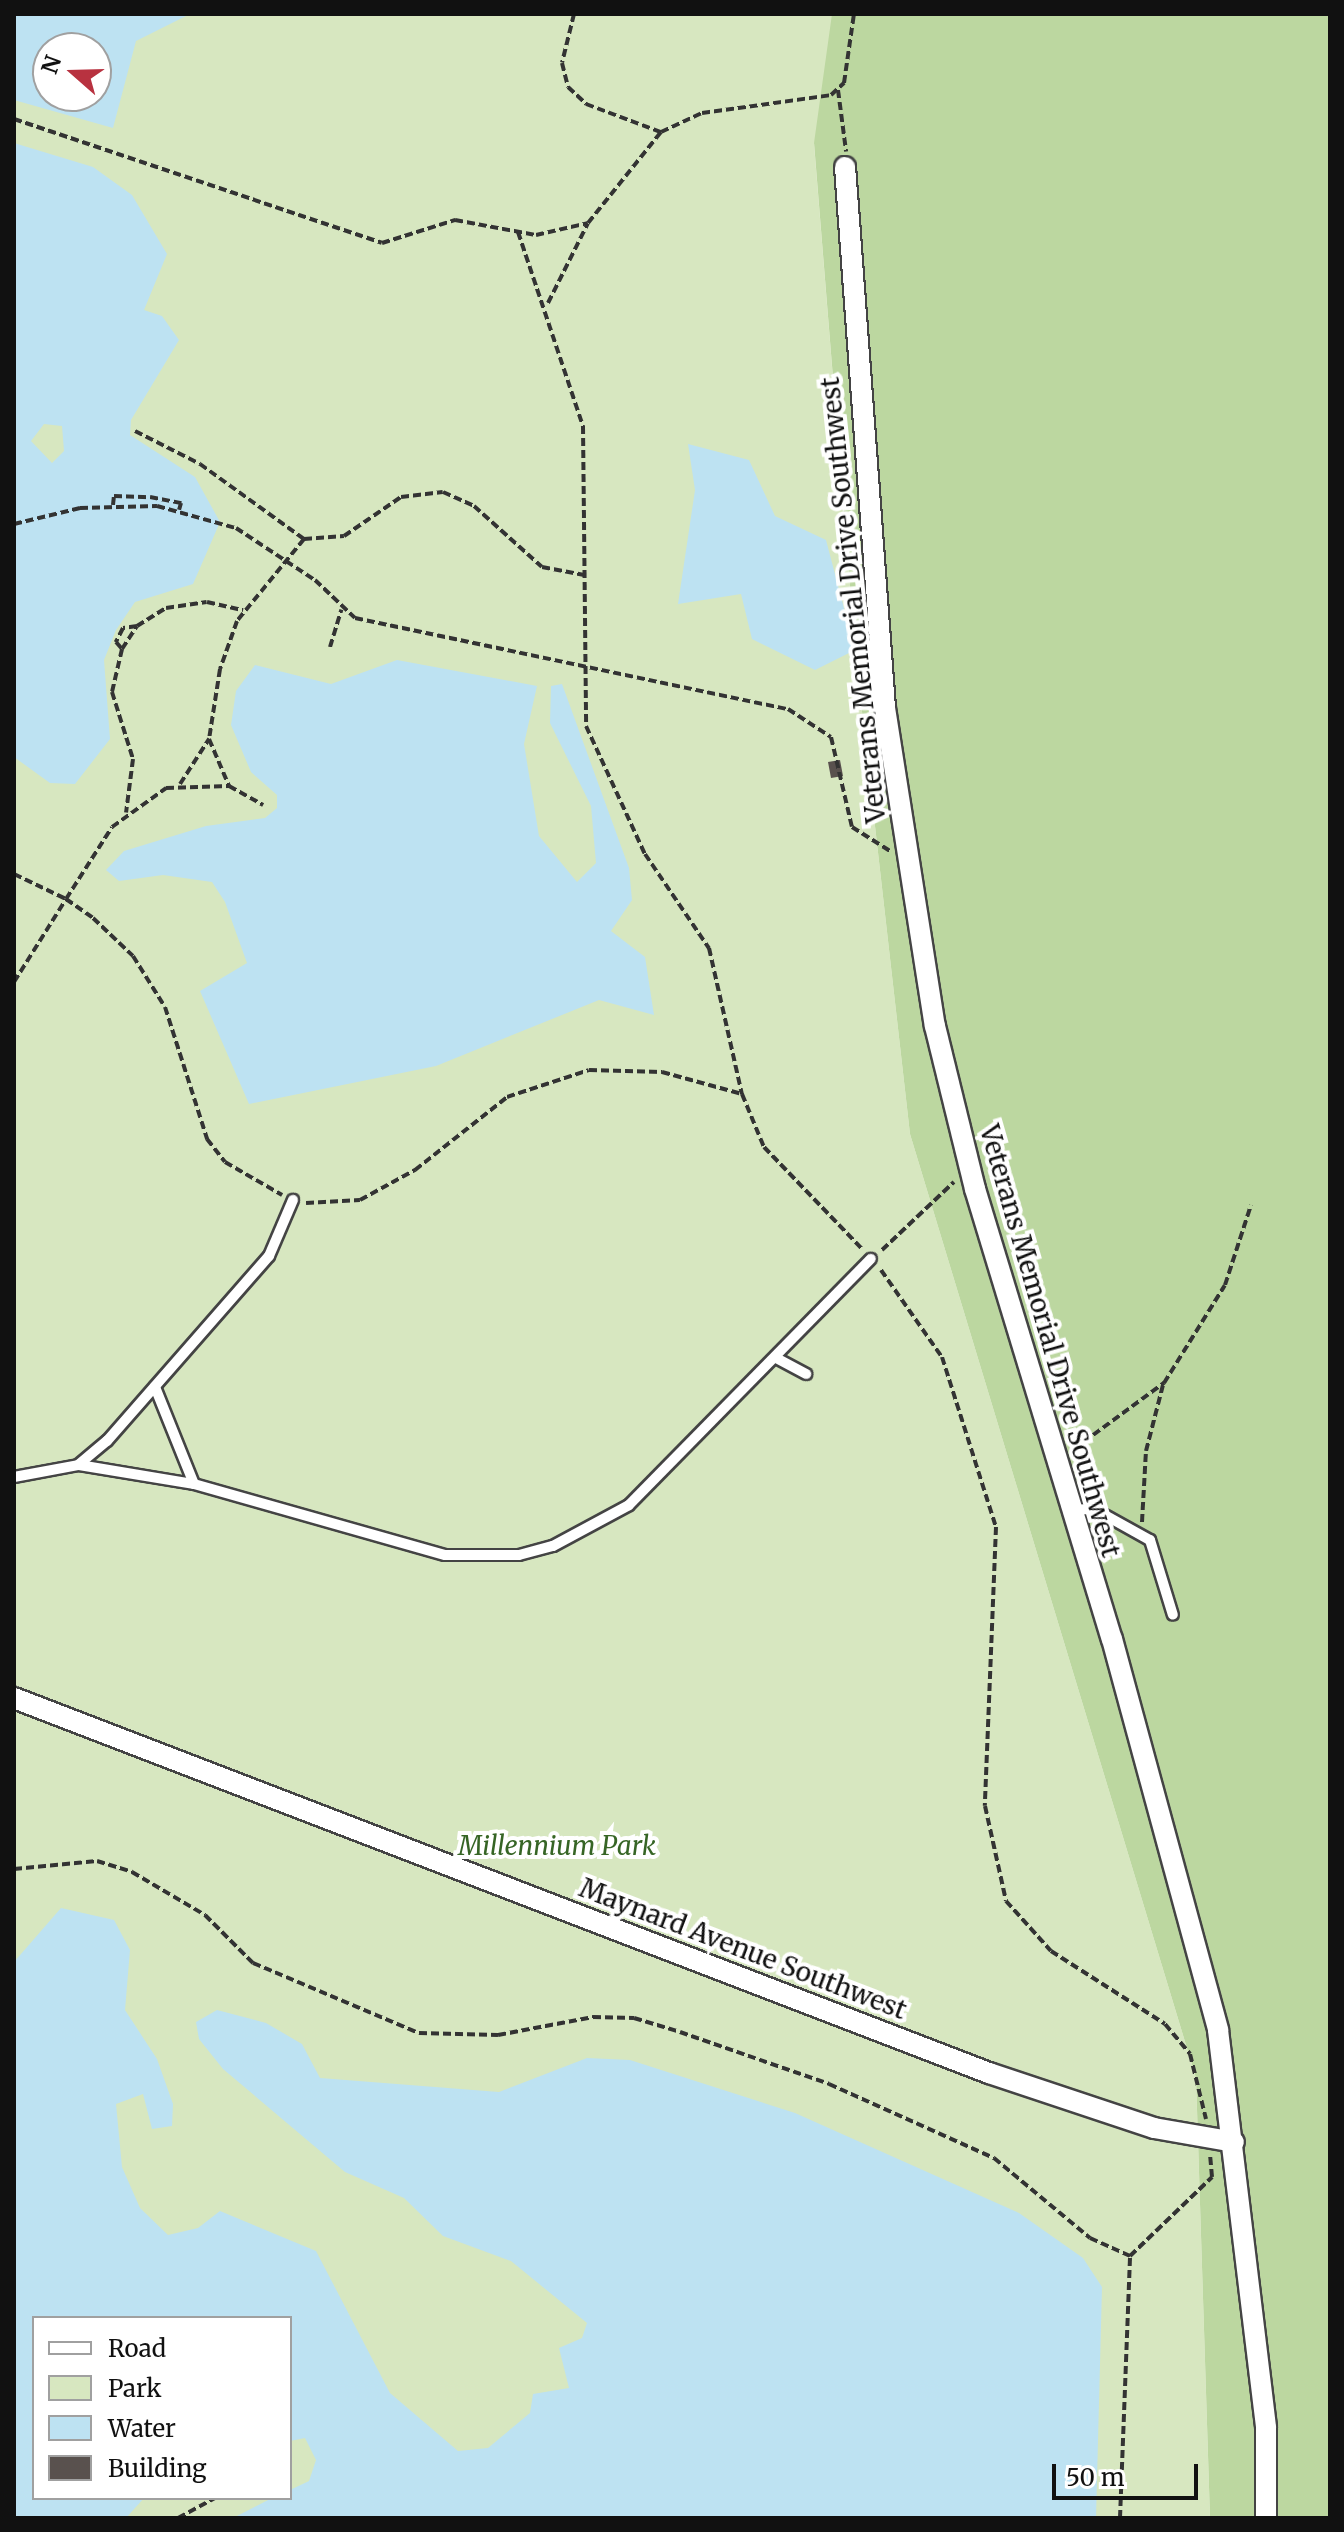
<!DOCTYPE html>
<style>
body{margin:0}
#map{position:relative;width:1344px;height:2532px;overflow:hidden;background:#fefcf5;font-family:Merriweather,serif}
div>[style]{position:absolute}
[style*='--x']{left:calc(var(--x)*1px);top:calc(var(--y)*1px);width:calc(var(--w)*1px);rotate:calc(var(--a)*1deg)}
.green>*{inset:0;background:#d7e7c0}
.forest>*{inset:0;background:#bcd7a0}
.water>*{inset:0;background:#bde2f2}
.building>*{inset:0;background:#59514e}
.path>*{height:4px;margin-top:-2px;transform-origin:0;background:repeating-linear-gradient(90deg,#333 0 8px,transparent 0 12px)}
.roads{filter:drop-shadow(2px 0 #444) drop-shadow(-2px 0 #444) drop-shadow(0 2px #444) drop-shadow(0 -2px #444)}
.lane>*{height:10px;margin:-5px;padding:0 5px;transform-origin:5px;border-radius:5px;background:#fff}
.street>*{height:20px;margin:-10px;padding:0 10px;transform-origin:10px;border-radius:10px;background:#fff}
.path-bridge>*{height:4px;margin-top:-2px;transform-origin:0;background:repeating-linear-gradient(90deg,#333 0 8px,transparent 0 12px)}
span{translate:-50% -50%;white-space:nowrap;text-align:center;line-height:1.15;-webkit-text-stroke:8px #fff;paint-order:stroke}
.street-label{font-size:26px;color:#111}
.park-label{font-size:26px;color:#366525;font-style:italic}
.frame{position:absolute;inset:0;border:16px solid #111;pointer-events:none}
.legend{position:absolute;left:32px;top:2316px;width:260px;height:184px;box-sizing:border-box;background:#fff;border:2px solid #a0a0a0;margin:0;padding:10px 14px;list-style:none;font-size:24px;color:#111}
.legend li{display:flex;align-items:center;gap:16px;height:40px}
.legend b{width:40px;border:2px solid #a0a0a0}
.north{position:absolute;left:32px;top:32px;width:80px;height:80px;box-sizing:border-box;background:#fff;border:2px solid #a0a0a0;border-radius:50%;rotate:290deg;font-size:22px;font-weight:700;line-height:32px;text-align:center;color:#111}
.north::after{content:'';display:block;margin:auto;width:28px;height:36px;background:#b83240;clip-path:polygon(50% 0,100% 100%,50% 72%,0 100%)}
.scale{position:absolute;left:1052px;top:2464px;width:146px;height:36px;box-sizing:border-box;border:4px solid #111;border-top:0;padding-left:10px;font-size:24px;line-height:28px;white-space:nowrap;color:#111;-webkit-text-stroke:6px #fff;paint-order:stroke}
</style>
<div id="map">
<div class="green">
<i style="clip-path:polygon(evenodd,14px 14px,1330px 14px,814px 144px,855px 650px,910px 1134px,1196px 2078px,1210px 2518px,14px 2518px,14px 14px,48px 48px,96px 48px,96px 96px,48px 96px,48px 48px,14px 14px,34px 2318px,290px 2318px,290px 2498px,34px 2498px,34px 2318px)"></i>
</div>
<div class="forest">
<i style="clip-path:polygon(832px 14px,1330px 14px,1330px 2518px,1210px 2518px,1196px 2078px,910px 1134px,855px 650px,814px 143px)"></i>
</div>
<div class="water">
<i style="clip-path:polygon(evenodd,14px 14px,190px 14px,136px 41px,113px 128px,14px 100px,14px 14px,48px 48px,96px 48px,96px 96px,48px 96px,48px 48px)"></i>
<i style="clip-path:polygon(evenodd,14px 143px,93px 167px,132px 195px,167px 254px,144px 310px,162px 316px,179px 340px,131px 420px,130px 435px,195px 477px,220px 522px,193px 584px,135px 602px,116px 630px,104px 660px,110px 739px,75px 784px,50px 783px,14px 757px,14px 143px,44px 424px,62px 426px,64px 451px,52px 463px,31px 441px,44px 424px)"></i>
<i style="clip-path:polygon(688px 444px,749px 460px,775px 516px,826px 540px,855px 650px,815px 670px,752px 639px,741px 594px,678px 604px,695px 490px)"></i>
<i style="clip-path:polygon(397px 660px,537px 686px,524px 744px,539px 836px,577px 882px,596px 863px,591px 806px,550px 723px,551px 686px,562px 684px,629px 868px,632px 900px,611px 931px,645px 957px,654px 1015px,599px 1000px,436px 1066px,249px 1104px,200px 991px,247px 963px,225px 902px,212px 882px,163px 875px,119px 881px,106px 870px,124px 851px,206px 826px,265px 818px,277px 808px,277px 795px,251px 772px,231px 725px,236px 691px,255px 665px,331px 684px)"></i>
<i style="clip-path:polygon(61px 1908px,114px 1920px,130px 1950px,125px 2010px,157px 2059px,173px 2104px,172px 2126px,152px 2129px,143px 2094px,116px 2104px,122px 2167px,140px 2208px,168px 2235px,198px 2228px,220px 2211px,316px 2251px,390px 2393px,458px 2451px,488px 2448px,530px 2413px,533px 2394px,569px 2388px,559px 2348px,582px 2338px,587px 2323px,511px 2261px,443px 2236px,404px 2198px,345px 2172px,223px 2069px,199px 2039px,196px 2022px,217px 2010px,266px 2023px,302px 2044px,320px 2078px,499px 2092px,587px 2058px,630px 2060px,795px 2113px,1019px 2213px,1083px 2258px,1102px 2287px,1096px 2518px,233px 2518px,272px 2498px,290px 2498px,290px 2490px,309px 2481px,316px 2460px,305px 2438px,290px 2441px,290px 2318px,34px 2318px,34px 2498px,144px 2498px,126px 2518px,14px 2518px,14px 1962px)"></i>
</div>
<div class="building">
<i style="clip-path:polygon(840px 760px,843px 776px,831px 778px,828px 762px)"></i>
</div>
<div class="path">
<i style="--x:574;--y:14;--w:50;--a:103.8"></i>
<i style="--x:562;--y:63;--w:25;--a:76"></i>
<i style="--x:568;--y:87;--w:25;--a:43"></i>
<i style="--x:586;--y:104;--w:80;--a:20.5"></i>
<i style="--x:838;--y:90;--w:62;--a:82.5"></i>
<i style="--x:14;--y:119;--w:388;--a:18.6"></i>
<i style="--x:382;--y:243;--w:77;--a:-17.5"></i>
<i style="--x:455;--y:220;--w:82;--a:10.5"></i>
<i style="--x:536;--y:235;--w:53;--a:-13"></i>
<i style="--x:518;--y:232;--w:205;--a:71.5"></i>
<i style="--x:583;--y:426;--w:300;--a:89.4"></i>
<i style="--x:586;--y:726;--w:141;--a:65.3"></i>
<i style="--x:645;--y:854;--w:114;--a:55.8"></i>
<i style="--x:709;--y:948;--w:150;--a:77.3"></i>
<i style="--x:742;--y:1094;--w:57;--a:67.5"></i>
<i style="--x:764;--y:1147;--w:141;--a:46.1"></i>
<i style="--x:548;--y:303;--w:89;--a:-63.4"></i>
<i style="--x:588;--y:223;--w:117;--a:-51.3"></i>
<i style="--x:661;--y:132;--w:45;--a:-24.9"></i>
<i style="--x:702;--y:113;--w:130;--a:-7.9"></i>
<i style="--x:831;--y:95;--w:18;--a:-43"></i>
<i style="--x:844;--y:83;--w:70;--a:-81.8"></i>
<i style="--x:135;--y:431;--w:73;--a:26.9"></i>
<i style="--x:200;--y:464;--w:128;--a:35.8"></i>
<i style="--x:304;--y:539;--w:106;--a:129.3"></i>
<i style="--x:237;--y:621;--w:51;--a:109.5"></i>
<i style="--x:220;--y:669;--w:71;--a:98.9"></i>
<i style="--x:113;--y:505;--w:9;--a:-84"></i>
<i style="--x:114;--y:496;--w:36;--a:2"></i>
<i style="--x:150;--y:497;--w:32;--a:11"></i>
<i style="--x:181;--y:503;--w:7;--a:106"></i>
<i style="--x:304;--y:539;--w:40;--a:-4.3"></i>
<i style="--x:344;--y:536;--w:69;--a:-34.4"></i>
<i style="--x:401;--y:497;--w:42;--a:-6.8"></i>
<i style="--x:443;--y:492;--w:34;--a:24"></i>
<i style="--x:474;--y:506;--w:91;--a:41.9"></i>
<i style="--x:542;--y:567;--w:43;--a:10.8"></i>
<i style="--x:315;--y:580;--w:55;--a:43.5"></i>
<i style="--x:355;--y:618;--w:442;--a:11.9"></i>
<i style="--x:788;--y:709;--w:51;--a:33.1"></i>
<i style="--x:831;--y:737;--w:92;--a:76.9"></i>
<i style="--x:852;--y:827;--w:45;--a:32.3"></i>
<i style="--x:137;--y:626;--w:14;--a:172"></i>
<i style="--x:123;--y:628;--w:16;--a:117"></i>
<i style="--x:116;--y:642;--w:9;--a:49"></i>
<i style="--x:122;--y:649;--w:27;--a:-57"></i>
<i style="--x:137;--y:626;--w:34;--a:-32"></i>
<i style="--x:166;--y:608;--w:41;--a:-8.3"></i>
<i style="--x:207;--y:602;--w:37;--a:13"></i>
<i style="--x:330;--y:647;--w:39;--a:-73"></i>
<i style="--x:122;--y:649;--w:44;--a:103.1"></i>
<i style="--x:112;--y:692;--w:70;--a:72.6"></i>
<i style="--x:133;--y:759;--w:54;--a:97.4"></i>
<i style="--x:180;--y:784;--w:54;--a:-57.2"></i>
<i style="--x:209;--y:739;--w:51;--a:66.9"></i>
<i style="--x:14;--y:874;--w:58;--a:25.7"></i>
<i style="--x:66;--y:899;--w:85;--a:-57.4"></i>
<i style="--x:112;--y:827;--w:67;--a:-35.8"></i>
<i style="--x:166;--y:788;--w:63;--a:-1.8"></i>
<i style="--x:229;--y:786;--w:39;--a:29"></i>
<i style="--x:14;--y:982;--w:98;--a:-57.9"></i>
<i style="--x:66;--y:899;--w:33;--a:35"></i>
<i style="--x:93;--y:918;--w:55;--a:43.5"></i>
<i style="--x:133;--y:956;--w:60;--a:57.9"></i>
<i style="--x:165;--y:1007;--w:139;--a:72.3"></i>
<i style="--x:207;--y:1139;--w:29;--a:52"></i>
<i style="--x:225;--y:1162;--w:66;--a:30.1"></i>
<i style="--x:306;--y:1203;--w:54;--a:-3.2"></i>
<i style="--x:360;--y:1200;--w:63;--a:-28.6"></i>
<i style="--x:415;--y:1170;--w:117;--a:-38.4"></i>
<i style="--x:507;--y:1097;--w:86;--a:-18.2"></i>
<i style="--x:589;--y:1070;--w:73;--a:1.6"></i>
<i style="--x:662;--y:1072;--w:83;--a:15.4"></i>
<i style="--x:882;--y:1250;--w:99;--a:-43.4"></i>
<i style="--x:881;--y:1270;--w:106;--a:55"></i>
<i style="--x:942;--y:1357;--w:178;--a:72.4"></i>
<i style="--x:996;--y:1527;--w:279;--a:92.3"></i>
<i style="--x:985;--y:1806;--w:97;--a:77.5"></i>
<i style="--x:1006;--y:1901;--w:67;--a:48"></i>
<i style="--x:1051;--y:1951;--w:135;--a:32.6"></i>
<i style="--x:1165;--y:2024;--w:39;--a:50"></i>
<i style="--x:1190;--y:2054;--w:67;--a:76.2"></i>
<i style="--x:1074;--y:1449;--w:112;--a:-36.3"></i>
<i style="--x:1164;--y:1383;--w:115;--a:-58.1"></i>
<i style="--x:1225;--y:1285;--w:84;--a:-72"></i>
<i style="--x:1142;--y:1522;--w:71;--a:-86.8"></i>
<i style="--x:1146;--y:1451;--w:68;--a:-75.6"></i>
<i style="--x:14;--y:1869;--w:83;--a:-5.5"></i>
<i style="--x:97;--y:1861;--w:37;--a:17"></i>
<i style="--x:132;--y:1872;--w:85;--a:30.5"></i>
<i style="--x:205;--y:1915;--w:68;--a:45"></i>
<i style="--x:253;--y:1963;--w:180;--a:22.9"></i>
<i style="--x:419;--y:2033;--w:79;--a:1.5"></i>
<i style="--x:498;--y:2035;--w:97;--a:-10.7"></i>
<i style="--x:593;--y:2017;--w:41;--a:1.4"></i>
<i style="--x:634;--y:2018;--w:48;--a:16.9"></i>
<i style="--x:680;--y:2032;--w:158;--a:19.2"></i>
<i style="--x:829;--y:2084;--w:181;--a:24.2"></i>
<i style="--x:994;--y:2158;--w:125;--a:39.8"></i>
<i style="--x:1090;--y:2238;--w:44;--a:24.2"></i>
<i style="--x:1130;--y:2256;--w:114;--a:-43.9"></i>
<i style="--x:1212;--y:2177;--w:22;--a:-95"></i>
<i style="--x:178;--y:2518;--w:42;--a:-28.4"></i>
<i style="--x:1120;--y:2518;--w:262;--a:-87.8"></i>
</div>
<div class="roads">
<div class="lane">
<i style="--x:778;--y:1359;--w:32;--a:28"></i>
<i style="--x:79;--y:1465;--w:117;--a:9.4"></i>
<i style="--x:194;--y:1484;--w:105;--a:-111.9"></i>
<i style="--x:14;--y:1477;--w:65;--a:-10.6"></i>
<i style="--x:78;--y:1465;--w:38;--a:-40"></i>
<i style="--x:107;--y:1441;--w:246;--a:-48.8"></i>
<i style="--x:269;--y:1256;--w:61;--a:-66.8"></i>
<i style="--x:194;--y:1484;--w:261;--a:15.8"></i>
<i style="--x:445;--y:1555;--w:74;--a:0"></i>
<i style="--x:519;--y:1555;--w:35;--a:-15"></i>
<i style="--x:553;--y:1546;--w:86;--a:-28.3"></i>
<i style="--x:629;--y:1505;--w:345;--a:-45.5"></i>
<i style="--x:1072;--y:1510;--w:22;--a:-3"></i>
<i style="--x:1094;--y:1509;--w:64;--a:29"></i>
<i style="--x:1150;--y:1540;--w:78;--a:73"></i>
</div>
<div class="street">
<i style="--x:845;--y:167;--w:542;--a:85.77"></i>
<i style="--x:885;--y:708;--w:322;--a:81.1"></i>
<i style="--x:935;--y:1026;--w:168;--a:76.2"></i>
<i style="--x:975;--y:1189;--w:470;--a:73.1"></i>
<i style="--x:1112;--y:1639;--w:405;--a:74.8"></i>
<i style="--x:1218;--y:2030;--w:401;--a:83.1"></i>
<i style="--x:1266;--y:2428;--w:90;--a:90"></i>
<i style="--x:14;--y:1698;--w:1045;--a:21.04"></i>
<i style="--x:989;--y:2073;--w:174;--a:18.4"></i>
<i style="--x:1154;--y:2128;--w:81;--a:9.9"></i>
</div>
</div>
<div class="path-bridge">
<i style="--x:14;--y:524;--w:68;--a:-13.6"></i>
<i style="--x:80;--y:508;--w:77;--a:-1.5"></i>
<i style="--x:157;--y:506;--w:82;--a:15.6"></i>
<i style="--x:236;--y:528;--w:95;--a:33.4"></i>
</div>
<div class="street-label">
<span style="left:853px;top:600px;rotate:-96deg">Veterans Memorial Drive Southwest</span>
<span style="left:1050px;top:1341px;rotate:74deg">Veterans Memorial Drive Southwest</span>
<span style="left:743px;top:1949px;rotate:21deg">Maynard Avenue Southwest</span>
</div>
<div class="park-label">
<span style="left:557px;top:1846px">Millennium Park</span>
</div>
<div class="frame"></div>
<ul class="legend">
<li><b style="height:10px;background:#fff"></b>Road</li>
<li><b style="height:22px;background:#d7e7c0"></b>Park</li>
<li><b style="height:22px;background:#bde2f2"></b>Water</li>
<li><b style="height:22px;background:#59514e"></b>Building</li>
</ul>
<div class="north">N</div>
<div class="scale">50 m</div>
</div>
